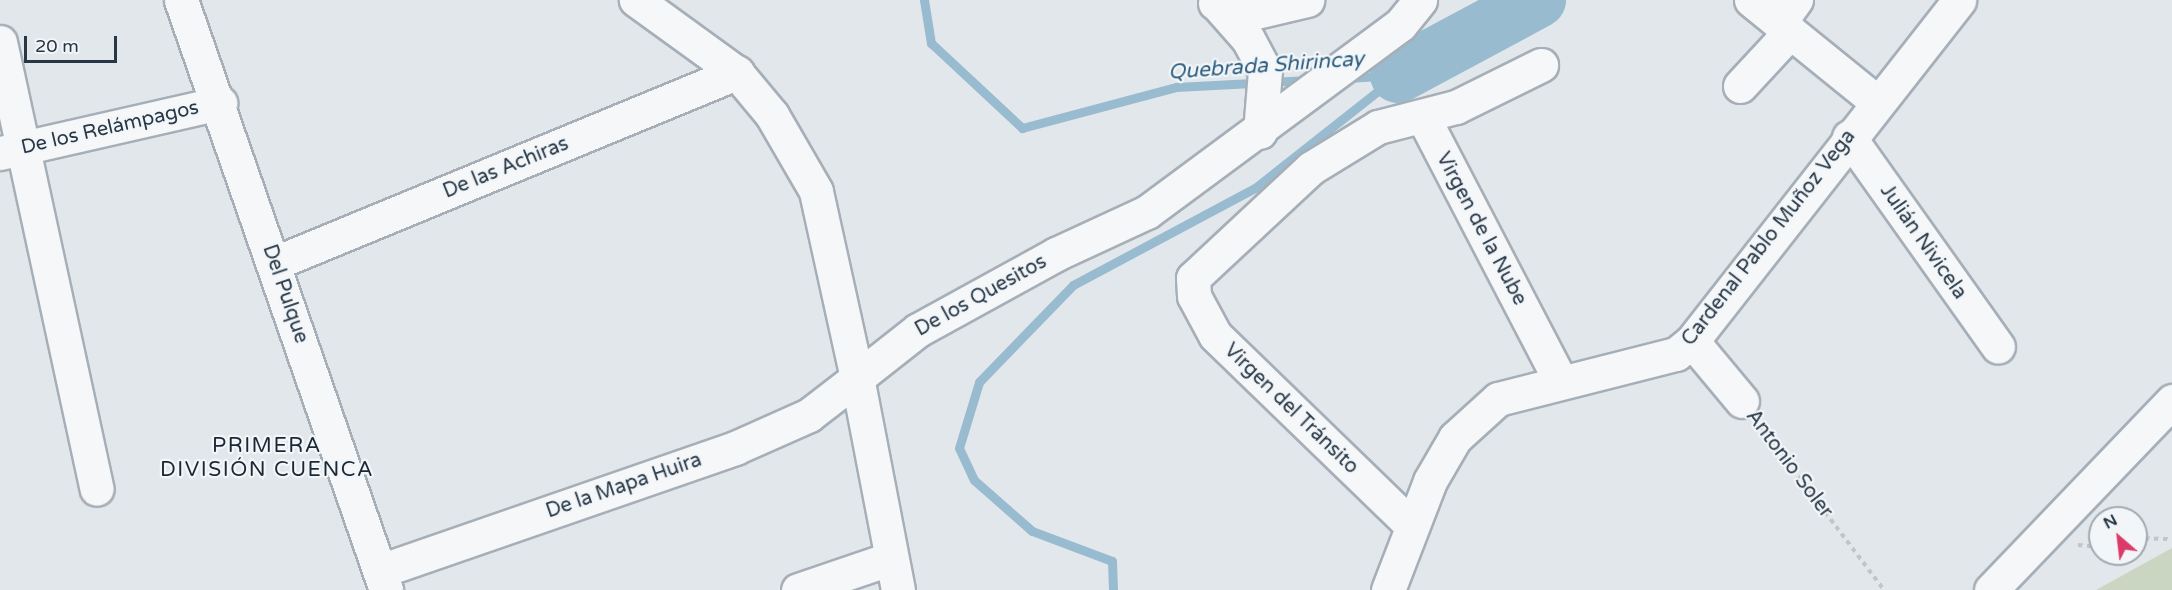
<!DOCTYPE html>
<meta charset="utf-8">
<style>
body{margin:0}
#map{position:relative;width:2172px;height:590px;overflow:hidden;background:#e2e7ec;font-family:"Varela Round",sans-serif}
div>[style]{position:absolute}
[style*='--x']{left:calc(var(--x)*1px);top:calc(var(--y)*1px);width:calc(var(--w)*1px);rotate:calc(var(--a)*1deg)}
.green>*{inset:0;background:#cad6c2}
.stream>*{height:9px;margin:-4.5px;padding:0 4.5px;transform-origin:4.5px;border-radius:4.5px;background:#99bbcf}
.river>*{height:56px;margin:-28px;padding:0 28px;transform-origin:28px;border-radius:28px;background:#99bbcf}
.path>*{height:4px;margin-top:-2px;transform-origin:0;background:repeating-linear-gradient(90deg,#c0c5ca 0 4.5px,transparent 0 9px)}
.roads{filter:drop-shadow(2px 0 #a6afb7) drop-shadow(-2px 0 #a6afb7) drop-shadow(0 2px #a6afb7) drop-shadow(0 -2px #a6afb7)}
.minor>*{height:33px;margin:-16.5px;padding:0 16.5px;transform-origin:16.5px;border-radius:16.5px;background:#f5f7f9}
span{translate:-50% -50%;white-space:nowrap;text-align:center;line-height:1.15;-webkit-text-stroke:4.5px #f2f6f9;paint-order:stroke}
.street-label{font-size:20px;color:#283746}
.water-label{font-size:21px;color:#2d5d7e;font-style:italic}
.neighbourhood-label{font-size:21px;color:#1a2836;letter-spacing:1.5px}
.north{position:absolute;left:2088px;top:506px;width:60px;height:60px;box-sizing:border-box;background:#f2f6f9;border:2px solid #a1aab1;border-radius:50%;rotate:332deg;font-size:16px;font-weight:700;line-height:24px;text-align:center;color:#283746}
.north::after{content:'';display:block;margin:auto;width:21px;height:27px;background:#dc3b69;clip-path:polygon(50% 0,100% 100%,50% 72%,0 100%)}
.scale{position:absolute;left:24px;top:36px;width:93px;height:27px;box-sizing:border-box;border:3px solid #283746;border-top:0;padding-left:8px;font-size:18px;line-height:21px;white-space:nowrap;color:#283746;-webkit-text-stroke:4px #f2f6f9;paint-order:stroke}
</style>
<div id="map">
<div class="green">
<i style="clip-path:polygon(2172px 548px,2172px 590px,2096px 590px)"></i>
</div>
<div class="stream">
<i style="--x:924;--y:0;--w:44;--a:80.8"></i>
<i style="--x:931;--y:43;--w:125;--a:43"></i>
<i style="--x:1022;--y:128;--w:159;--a:-14.9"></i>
<i style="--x:1176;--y:87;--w:133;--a:-3"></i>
<i style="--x:1347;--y:78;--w:51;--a:-3.4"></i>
<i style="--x:1113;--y:590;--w:29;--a:-92"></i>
<i style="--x:1112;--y:561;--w:85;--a:-159.4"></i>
<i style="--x:1032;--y:531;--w:77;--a:-138.7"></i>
<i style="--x:974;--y:480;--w:35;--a:-115"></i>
<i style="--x:959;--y:448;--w:69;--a:-73.1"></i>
<i style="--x:979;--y:382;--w:135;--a:-45.9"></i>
<i style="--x:1073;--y:285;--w:206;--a:-28.1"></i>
<i style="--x:1255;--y:188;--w:182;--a:-38.3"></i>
</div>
<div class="river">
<i style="--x:1398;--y:75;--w:159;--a:-28.2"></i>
</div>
<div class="path">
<i style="--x:1760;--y:426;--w:206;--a:52.9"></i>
<i style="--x:2136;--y:538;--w:36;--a:2"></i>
<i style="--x:2078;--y:545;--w:22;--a:5"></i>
</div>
<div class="roads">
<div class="minor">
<i style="--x:181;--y:0;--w:625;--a:70.84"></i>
<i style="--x:1751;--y:0;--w:162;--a:39"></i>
<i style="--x:1215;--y:3;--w:35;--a:18"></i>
<i style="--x:1248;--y:14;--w:61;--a:-13.3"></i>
<i style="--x:1218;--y:5;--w:45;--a:48.6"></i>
<i style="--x:1248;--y:39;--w:36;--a:62"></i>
<i style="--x:1265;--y:71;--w:61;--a:94.7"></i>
<i style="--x:1779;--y:23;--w:29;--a:-54"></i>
<i style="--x:0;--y:42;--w:457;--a:77.8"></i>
<i style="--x:1740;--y:86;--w:74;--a:-47.2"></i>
<i style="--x:1423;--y:117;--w:299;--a:62.5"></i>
<i style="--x:1849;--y:137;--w:257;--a:54.6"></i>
<i style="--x:0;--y:153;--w:226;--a:-12.8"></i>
<i style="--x:275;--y:263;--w:500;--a:-22.4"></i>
<i style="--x:1692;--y:341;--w:78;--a:50.2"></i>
<i style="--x:1412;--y:526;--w:274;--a:-135.9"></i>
<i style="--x:1215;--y:335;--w:44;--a:-118.3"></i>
<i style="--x:1194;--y:296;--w:18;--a:-93"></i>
<i style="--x:1193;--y:278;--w:161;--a:-43"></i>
<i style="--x:1311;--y:168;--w:79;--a:-31.5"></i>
<i style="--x:1378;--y:127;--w:81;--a:-14.4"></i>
<i style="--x:1456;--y:107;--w:95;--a:-26.3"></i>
<i style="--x:380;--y:571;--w:376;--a:-19.1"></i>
<i style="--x:735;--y:448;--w:81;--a:-24"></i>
<i style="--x:809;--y:415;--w:61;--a:-37.6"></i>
<i style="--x:857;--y:378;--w:191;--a:-102.4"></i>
<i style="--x:816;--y:191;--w:88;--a:-120.1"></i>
<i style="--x:772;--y:115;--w:55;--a:-129.8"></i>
<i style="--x:737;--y:73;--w:125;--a:-144.1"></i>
<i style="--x:798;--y:590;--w:96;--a:-18.8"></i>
<i style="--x:898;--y:590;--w:216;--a:-100.9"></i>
<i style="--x:857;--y:378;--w:78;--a:-38.2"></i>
<i style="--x:918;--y:330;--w:158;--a:-28.8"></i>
<i style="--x:1056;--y:254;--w:100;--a:-24.8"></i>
<i style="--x:1147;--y:212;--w:315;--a:-36.5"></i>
<i style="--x:1400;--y:25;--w:32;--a:-51"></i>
<i style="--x:1388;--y:590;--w:117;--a:-68.9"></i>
<i style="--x:1430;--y:481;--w:50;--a:-59.8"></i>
<i style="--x:1455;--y:438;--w:58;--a:-42.2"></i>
<i style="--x:1498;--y:399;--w:184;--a:-14.2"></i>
<i style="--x:1676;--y:354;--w:21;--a:-39"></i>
<i style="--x:1692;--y:341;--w:433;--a:-51.9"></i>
<i style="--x:1991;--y:590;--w:262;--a:-46.2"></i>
</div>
</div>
<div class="street-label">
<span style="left:110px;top:128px;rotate:-13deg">De los Relámpagos</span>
<span style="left:506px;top:168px;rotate:-22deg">De las Achiras</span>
<span style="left:1481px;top:229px;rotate:62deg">Virgen de la Nube</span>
<span style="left:1769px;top:238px;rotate:-52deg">Cardenal Pablo Muñoz Vega</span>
<span style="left:1923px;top:242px;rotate:55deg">Julián Nivicela</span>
<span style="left:285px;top:294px;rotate:71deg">Del Pulque</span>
<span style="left:981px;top:296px;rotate:-29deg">De los Quesitos</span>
<span style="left:1291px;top:409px;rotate:44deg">Virgen del Tránsito</span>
<span style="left:1789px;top:464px;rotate:53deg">Antonio Soler</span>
<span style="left:624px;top:486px;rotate:-19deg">De la Mapa Huira</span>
</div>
<div class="water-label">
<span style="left:1266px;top:66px;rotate:-4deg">Quebrada Shirincay</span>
</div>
<div class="neighbourhood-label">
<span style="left:267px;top:458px">PRIMERA<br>DIVISIÓN CUENCA</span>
</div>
<div class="north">N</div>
<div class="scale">20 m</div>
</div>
